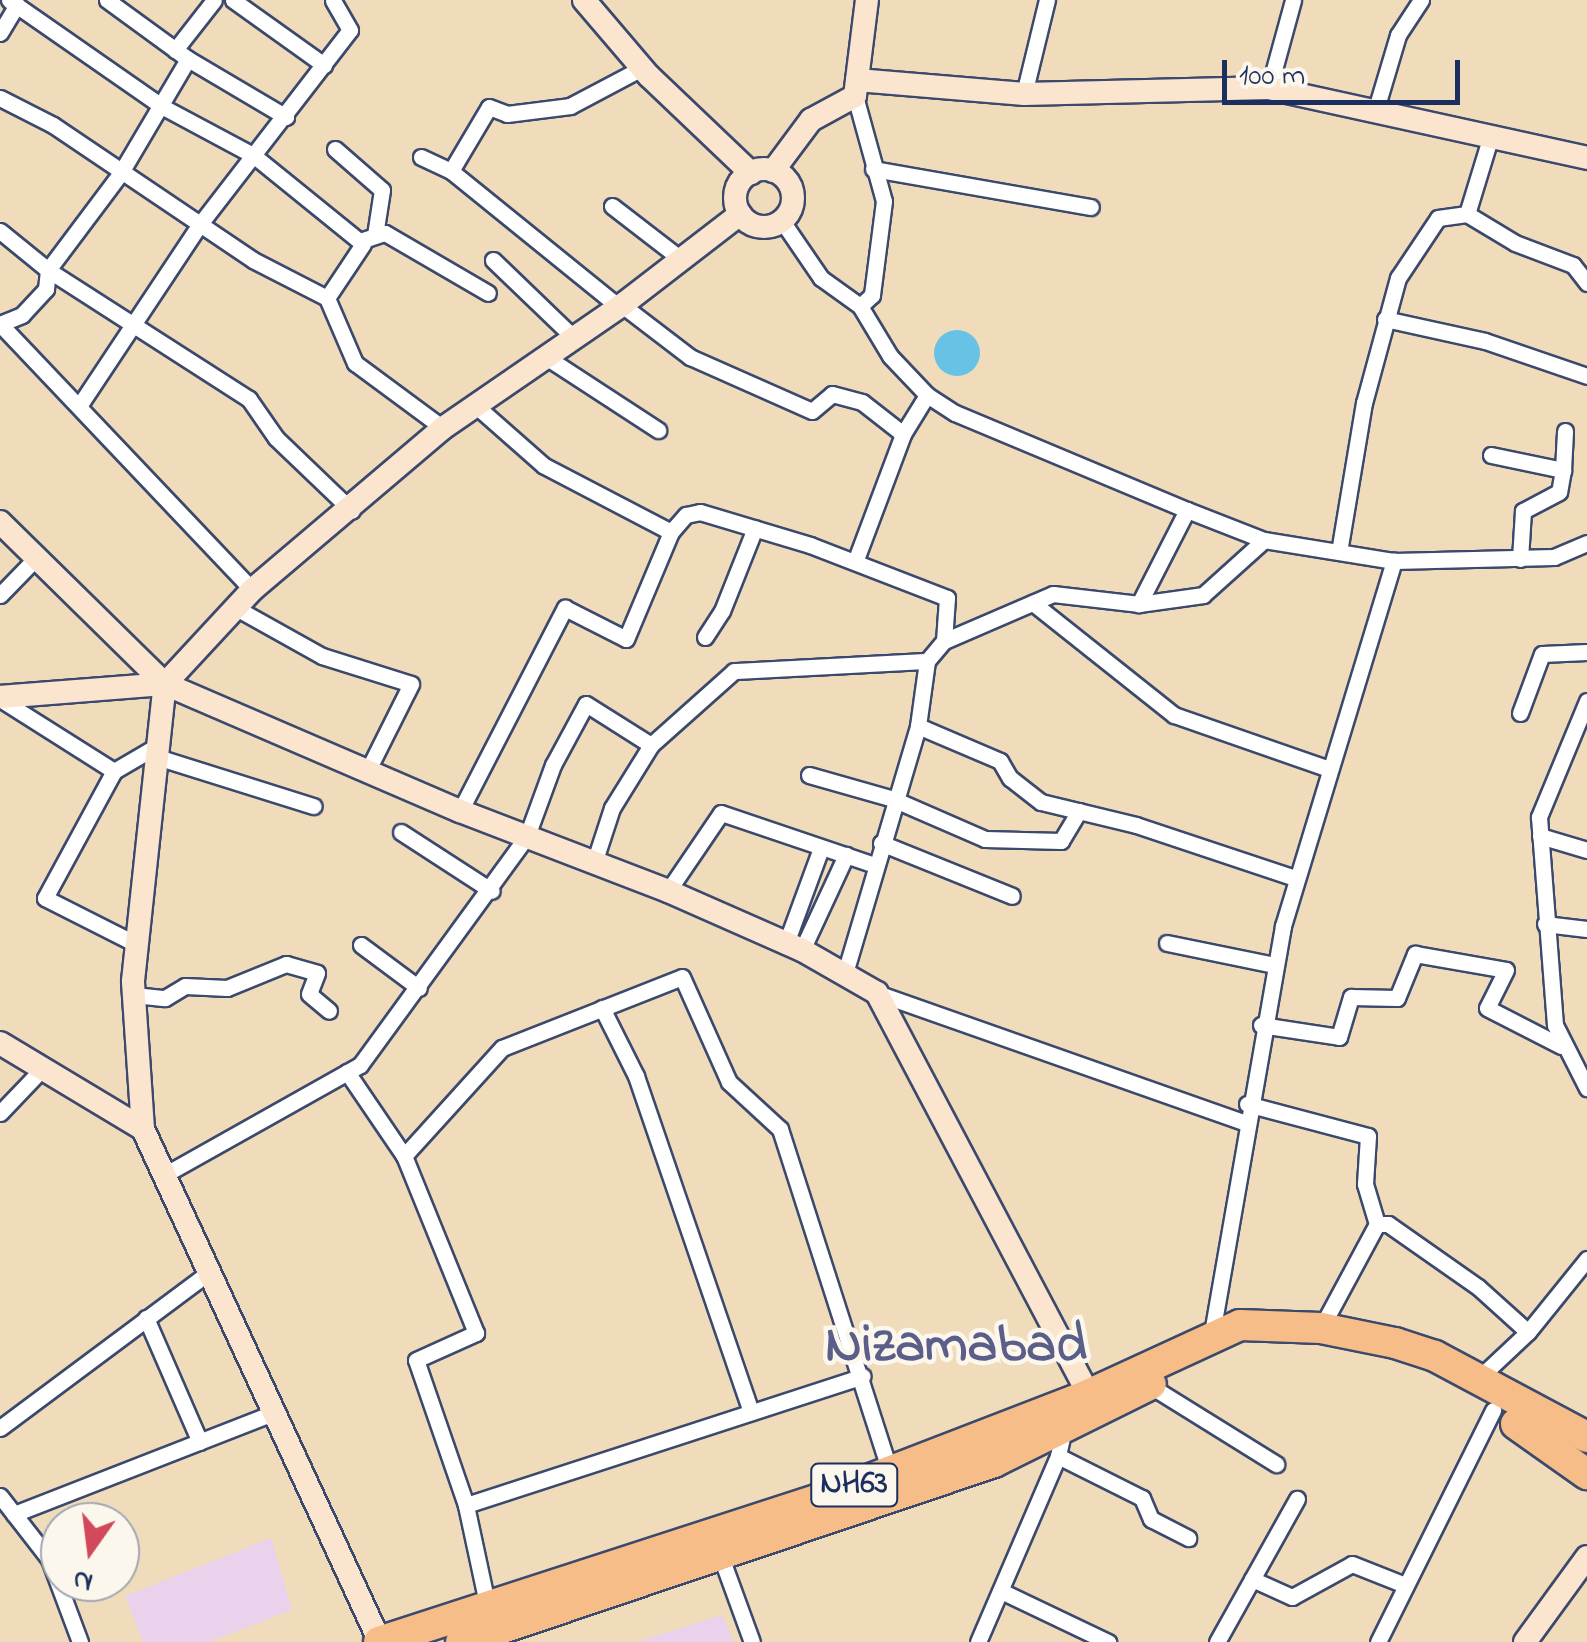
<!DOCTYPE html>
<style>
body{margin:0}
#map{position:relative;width:1587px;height:1642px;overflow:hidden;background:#f0dbba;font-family:"Indie Flower",sans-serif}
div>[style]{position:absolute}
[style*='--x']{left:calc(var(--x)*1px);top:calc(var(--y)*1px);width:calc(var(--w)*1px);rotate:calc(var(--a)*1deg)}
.built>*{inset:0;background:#ead1ec}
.water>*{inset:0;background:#67c2e5}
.round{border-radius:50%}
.roads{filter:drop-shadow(2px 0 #3b496c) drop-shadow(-2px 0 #3b496c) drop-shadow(0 2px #3b496c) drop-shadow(0 -2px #3b496c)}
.street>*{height:15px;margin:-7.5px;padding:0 7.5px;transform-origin:7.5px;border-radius:7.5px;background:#fff}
.secondary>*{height:22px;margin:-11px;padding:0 11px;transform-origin:11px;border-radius:11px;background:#fce5cf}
.secondary>.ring{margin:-11px;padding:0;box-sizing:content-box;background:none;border:22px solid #fce5cf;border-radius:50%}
.highway>*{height:30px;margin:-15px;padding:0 15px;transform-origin:15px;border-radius:15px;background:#f7bd88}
span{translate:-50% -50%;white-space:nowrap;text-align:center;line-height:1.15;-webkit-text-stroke:9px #fbf7ec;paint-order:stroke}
.shield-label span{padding:2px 8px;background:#fbf7ec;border:2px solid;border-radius:8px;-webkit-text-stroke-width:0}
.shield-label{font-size:32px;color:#1b2f5e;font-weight:700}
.town-label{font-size:55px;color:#5b5e89;font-weight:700}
.north{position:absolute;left:40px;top:1502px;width:100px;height:100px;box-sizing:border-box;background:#fbf7ec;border:2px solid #a1a7b3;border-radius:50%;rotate:194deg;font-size:28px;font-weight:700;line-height:40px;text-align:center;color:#1b2f5e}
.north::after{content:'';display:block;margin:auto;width:35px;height:45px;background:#d1495b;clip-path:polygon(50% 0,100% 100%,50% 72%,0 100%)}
.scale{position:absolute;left:1222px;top:60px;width:238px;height:45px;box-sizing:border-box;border:5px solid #1b2f5e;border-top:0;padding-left:12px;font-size:30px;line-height:35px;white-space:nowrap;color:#1b2f5e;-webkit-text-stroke:8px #fbf7ec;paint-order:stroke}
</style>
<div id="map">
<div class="built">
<i style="clip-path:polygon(271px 1538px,292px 1610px,209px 1642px,143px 1642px,125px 1596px)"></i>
<i style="clip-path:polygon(722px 1615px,734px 1642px,637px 1642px)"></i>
</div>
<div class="water">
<i class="round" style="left:934px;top:330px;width:46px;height:46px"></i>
</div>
<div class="roads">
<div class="street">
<i style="--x:9;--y:0;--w:188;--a:34.8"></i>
<i style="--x:163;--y:107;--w:102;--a:28.1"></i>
<i style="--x:253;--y:155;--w:141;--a:39"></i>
<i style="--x:363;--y:244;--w:65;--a:123.7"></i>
<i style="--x:107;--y:0;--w:100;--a:36.1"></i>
<i style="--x:188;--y:59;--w:114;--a:30.6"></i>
<i style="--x:233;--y:0;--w:112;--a:35.5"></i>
<i style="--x:0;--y:33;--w:33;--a:-59"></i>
<i style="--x:175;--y:50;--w:63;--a:-52"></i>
<i style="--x:188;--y:59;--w:134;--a:120.6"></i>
<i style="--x:120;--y:174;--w:120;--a:126.9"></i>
<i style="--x:48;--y:270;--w:19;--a:96"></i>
<i style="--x:46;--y:289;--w:35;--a:133"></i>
<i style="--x:22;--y:315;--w:24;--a:158"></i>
<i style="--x:0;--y:324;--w:366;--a:46.5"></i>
<i style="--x:1269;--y:88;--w:91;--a:-74.7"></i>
<i style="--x:1024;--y:94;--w:97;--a:-76.3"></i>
<i style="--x:855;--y:96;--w:109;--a:74.6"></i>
<i style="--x:884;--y:201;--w:95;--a:97.3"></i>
<i style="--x:872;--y:295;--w:16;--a:137"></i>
<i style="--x:0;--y:98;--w:59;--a:27"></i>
<i style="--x:53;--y:125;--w:241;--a:34"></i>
<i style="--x:253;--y:260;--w:83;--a:27.2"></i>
<i style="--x:327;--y:298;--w:71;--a:66.7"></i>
<i style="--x:355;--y:363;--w:109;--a:36.5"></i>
<i style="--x:1376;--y:109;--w:77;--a:-73.4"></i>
<i style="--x:1398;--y:35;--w:42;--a:-56.7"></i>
<i style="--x:335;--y:149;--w:62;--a:41.1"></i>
<i style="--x:382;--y:190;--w:46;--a:98.8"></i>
<i style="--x:421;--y:157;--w:33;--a:25"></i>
<i style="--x:451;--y:171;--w:74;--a:-59.3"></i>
<i style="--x:489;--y:107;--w:19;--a:21"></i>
<i style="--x:507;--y:114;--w:64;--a:-7.2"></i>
<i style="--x:570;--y:106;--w:81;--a:-27.8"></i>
<i style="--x:873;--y:169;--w:221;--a:9.9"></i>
<i style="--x:451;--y:171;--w:216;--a:39"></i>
<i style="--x:612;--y:206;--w:88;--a:37.6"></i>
<i style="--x:1467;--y:214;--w:56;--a:31.1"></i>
<i style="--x:1515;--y:243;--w:62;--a:20.8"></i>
<i style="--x:1573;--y:265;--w:23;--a:52"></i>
<i style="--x:782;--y:221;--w:69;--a:55.6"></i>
<i style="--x:821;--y:278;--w:48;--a:35.7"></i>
<i style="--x:860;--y:306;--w:58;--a:59"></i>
<i style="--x:890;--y:356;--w:54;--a:46.5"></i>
<i style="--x:927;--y:395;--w:33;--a:33"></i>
<i style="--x:955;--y:413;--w:251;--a:22.7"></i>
<i style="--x:1187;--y:510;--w:106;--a:117.1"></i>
<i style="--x:1139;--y:604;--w:65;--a:-8"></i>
<i style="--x:1203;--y:595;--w:82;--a:-42"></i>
<i style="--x:1264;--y:540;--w:132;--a:9.2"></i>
<i style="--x:1394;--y:561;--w:160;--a:-1.4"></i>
<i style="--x:1554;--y:557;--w:36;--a:-23"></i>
<i style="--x:0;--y:231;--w:62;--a:39.1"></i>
<i style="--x:48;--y:270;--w:239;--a:32.7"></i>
<i style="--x:249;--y:399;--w:47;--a:55.3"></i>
<i style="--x:276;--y:438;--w:105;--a:43.8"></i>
<i style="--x:360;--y:241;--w:26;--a:-18"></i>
<i style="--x:385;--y:233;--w:119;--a:30.2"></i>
<i style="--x:493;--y:260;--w:112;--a:43.9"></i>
<i style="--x:622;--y:305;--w:86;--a:37.4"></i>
<i style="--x:690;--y:357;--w:133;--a:23.9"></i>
<i style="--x:812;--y:411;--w:26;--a:-40"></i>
<i style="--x:832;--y:394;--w:31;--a:15"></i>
<i style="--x:862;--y:402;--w:52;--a:38"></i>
<i style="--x:903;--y:434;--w:46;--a:-58.4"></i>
<i style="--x:1385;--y:319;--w:102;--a:12.4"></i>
<i style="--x:1485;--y:341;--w:108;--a:18.9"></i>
<i style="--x:546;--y:357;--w:134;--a:33.1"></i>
<i style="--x:79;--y:406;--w:219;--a:-56.4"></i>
<i style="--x:200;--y:224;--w:245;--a:-52.3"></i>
<i style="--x:350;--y:30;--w:34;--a:-120"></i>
<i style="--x:1491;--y:455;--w:74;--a:11.8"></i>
<i style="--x:1563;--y:470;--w:22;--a:100"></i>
<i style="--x:1559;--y:492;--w:41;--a:152.2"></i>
<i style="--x:1523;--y:511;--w:48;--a:93.6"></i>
<i style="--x:1563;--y:470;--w:39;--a:-87"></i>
<i style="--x:1187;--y:510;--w:83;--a:21.3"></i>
<i style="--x:671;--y:532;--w:23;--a:-49"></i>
<i style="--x:686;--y:515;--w:14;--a:-12"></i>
<i style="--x:700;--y:512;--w:115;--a:16.7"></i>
<i style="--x:810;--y:545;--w:147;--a:21.1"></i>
<i style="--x:947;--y:598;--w:43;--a:94"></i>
<i style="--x:1339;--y:552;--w:151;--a:-80.5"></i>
<i style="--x:1364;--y:403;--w:130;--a:-74.8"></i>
<i style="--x:1398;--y:278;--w:72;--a:-56.3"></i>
<i style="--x:1438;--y:218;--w:29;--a:-8"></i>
<i style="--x:1467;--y:214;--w:78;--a:-73"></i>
<i style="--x:855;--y:562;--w:137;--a:-69.4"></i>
<i style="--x:0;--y:595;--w:53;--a:-45.8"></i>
<i style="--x:1033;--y:603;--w:180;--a:38.5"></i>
<i style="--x:1174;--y:715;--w:161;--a:19.2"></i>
<i style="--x:236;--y:608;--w:98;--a:29.2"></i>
<i style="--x:322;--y:656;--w:93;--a:17.5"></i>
<i style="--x:411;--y:684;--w:94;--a:116.6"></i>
<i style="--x:705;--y:637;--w:31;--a:-57"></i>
<i style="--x:722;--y:611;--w:89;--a:-68.3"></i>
<i style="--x:0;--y:699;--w:135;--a:32.3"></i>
<i style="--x:1587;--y:701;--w:126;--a:112.5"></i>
<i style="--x:1539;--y:817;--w:209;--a:85.6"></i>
<i style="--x:1555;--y:1025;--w:71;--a:63.1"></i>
<i style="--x:1520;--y:713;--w:63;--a:-69.6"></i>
<i style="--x:1542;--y:654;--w:45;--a:-2.5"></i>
<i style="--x:918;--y:726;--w:89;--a:23.1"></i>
<i style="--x:1000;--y:761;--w:20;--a:60"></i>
<i style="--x:1010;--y:778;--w:39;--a:38"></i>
<i style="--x:1041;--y:802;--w:98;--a:13.6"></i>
<i style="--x:1136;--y:825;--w:168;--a:18.4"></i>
<i style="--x:157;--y:757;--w:164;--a:17.4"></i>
<i style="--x:809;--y:775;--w:87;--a:15.9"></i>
<i style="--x:893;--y:799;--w:100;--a:23.5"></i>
<i style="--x:985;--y:839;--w:76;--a:1.5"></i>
<i style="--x:1061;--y:841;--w:35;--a:-59"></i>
<i style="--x:460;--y:811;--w:229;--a:-62.7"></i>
<i style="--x:565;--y:608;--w:68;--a:26.9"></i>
<i style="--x:626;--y:639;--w:116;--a:-67.2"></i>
<i style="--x:671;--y:532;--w:144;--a:-152.4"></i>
<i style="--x:543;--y:465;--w:89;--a:-138.6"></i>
<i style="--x:401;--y:832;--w:108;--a:33"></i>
<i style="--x:1540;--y:836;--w:49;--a:16.6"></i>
<i style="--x:881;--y:843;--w:141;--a:22"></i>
<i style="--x:594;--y:863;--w:58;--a:-71.9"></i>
<i style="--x:612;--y:808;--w:74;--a:-58.2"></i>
<i style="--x:651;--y:745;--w:111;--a:-41.7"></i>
<i style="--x:734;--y:671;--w:193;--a:-3"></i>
<i style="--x:668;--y:891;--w:94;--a:-55.8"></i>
<i style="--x:721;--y:813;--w:163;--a:18.7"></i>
<i style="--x:1545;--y:924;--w:42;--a:6.8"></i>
<i style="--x:1167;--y:943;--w:109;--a:11.6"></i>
<i style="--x:136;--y:944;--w:102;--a:-153.2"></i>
<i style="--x:45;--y:898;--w:145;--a:-61.5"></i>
<i style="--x:114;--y:771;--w:50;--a:-30.2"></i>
<i style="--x:361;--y:945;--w:72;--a:36.6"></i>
<i style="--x:785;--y:946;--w:104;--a:-69.8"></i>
<i style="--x:802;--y:950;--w:105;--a:-65.1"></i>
<i style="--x:845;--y:973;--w:258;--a:-73.5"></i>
<i style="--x:918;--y:726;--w:66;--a:-82.1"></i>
<i style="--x:927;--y:661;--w:26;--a:-50"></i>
<i style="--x:944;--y:641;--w:119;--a:-23.3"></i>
<i style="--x:1053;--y:594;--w:87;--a:6.6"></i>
<i style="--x:877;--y:993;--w:389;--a:19.4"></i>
<i style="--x:134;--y:995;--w:31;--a:6"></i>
<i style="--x:165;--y:998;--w:23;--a:-31"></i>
<i style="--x:185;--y:986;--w:42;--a:2.7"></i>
<i style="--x:227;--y:988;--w:64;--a:-22.1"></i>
<i style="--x:286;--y:964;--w:32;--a:16"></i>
<i style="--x:317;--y:973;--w:22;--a:111"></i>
<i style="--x:309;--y:994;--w:26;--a:40"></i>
<i style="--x:602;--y:1008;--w:76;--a:63.4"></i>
<i style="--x:636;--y:1076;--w:355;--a:71.1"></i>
<i style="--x:1261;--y:1025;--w:79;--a:8.7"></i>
<i style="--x:1339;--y:1037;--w:42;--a:-73.3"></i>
<i style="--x:1351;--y:997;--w:46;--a:1.2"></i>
<i style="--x:1397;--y:998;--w:48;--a:-67.8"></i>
<i style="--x:1415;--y:954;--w:92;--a:10"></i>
<i style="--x:1506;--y:970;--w:42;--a:116.6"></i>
<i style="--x:1487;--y:1008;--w:83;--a:27.2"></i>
<i style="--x:347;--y:1072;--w:102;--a:55.8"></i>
<i style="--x:1247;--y:1104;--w:125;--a:14.8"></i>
<i style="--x:1368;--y:1136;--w:48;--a:93.6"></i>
<i style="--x:1365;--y:1184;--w:42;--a:73.3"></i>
<i style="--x:0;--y:1113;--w:61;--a:-46.3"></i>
<i style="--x:164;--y:1175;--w:225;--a:-29.3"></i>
<i style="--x:360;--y:1065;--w:283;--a:-53.9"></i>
<i style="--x:527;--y:836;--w:76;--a:-69.9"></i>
<i style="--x:553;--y:765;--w:69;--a:-61.6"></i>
<i style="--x:586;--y:704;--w:77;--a:32.2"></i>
<i style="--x:146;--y:1318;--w:135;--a:66.5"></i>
<i style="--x:1321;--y:1328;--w:118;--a:-61.7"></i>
<i style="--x:1377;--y:1224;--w:11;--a:0"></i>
<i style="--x:1388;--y:1224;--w:110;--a:35"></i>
<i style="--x:1478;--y:1287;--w:67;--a:42"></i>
<i style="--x:1212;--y:1333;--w:413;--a:-80.1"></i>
<i style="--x:1283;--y:926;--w:382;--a:-73.1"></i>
<i style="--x:1479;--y:1378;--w:67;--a:-43.2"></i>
<i style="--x:1528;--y:1332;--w:94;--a:-51.1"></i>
<i style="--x:1149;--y:1385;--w:150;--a:31.9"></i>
<i style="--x:0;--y:1428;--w:261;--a:-36.7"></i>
<i style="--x:1058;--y:1456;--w:94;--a:26.6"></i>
<i style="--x:1142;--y:1498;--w:23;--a:67"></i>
<i style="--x:1151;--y:1519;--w:42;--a:27.2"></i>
<i style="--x:0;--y:1496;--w:80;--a:52.1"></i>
<i style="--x:49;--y:1559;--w:89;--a:69.5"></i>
<i style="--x:466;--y:1505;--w:417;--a:-18"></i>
<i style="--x:14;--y:1514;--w:278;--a:-21.3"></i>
<i style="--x:721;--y:1557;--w:90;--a:70"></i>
<i style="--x:1252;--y:1579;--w:44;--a:24.2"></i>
<i style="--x:1292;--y:1597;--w:68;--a:-28.8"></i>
<i style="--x:1352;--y:1564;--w:57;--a:21.6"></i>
<i style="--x:1001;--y:1591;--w:119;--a:25.5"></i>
<i style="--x:488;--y:1608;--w:105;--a:-102.1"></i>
<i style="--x:466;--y:1505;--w:153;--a:-109"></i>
<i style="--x:416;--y:1360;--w:66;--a:-24.2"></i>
<i style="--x:476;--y:1333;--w:191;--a:-112.1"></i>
<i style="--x:404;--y:1156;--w:146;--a:-47.8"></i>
<i style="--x:502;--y:1048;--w:193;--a:-21.5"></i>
<i style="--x:682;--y:977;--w:115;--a:65.9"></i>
<i style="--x:729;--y:1082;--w:69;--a:42.7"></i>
<i style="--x:780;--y:1129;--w:360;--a:72.2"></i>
<i style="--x:978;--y:1642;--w:202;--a:-66.7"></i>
<i style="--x:1058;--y:1456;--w:29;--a:-78"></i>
<i style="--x:1217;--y:1642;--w:164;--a:-60.8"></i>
<i style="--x:1378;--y:1642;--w:259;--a:-63.6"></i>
</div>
<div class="secondary">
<i style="--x:584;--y:0;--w:100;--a:49.5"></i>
<i style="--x:649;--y:76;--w:141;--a:43.6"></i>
<i style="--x:857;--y:80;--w:168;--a:4.8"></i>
<i style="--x:1024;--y:94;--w:245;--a:-1.4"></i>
<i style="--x:1269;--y:88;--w:326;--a:12.4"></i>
<i class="ring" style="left:735px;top:169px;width:36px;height:36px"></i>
<i style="--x:773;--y:171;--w:64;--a:-53.3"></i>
<i style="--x:811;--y:120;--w:50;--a:-28.6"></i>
<i style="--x:855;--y:96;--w:97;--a:-82.9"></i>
<i style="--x:0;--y:522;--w:231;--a:44.5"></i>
<i style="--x:165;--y:684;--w:321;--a:23.3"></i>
<i style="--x:460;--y:811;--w:223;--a:21"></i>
<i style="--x:668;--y:891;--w:146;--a:23.8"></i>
<i style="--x:802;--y:950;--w:86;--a:29.8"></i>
<i style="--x:877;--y:993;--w:468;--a:62.2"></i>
<i style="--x:0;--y:697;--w:166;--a:-4.5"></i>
<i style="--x:0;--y:1043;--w:167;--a:31"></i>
<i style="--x:380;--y:1642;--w:565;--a:-114.8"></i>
<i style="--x:143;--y:1129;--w:148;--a:-93.9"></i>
<i style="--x:133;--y:981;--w:299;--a:-83.9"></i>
<i style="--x:165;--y:684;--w:128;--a:-47.2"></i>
<i style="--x:252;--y:590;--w:250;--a:-40.3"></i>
<i style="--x:443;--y:428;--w:217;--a:-34.5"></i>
<i style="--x:622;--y:305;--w:149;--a:-37.6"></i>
<i style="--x:1525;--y:1642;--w:105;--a:-53.9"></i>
</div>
<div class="highway">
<i style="--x:1516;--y:1424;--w:87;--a:35.2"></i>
<i style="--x:379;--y:1642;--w:465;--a:-18"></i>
<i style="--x:821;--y:1498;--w:286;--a:-21.1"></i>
<i style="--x:1088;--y:1395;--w:167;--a:-24.7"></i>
<i style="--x:1240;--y:1325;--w:81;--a:2.1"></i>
<i style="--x:1321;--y:1328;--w:76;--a:11.5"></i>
<i style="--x:1395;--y:1343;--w:42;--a:18"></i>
<i style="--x:1435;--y:1356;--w:172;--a:28.1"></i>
<i style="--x:461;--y:1642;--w:563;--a:-18.66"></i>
<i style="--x:994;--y:1462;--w:175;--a:-26.4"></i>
</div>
</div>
<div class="shield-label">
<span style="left:854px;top:1485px">NH63</span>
</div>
<div class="town-label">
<span style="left:956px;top:1348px">Nizamabad</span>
</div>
<div class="north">N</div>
<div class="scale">100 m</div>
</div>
